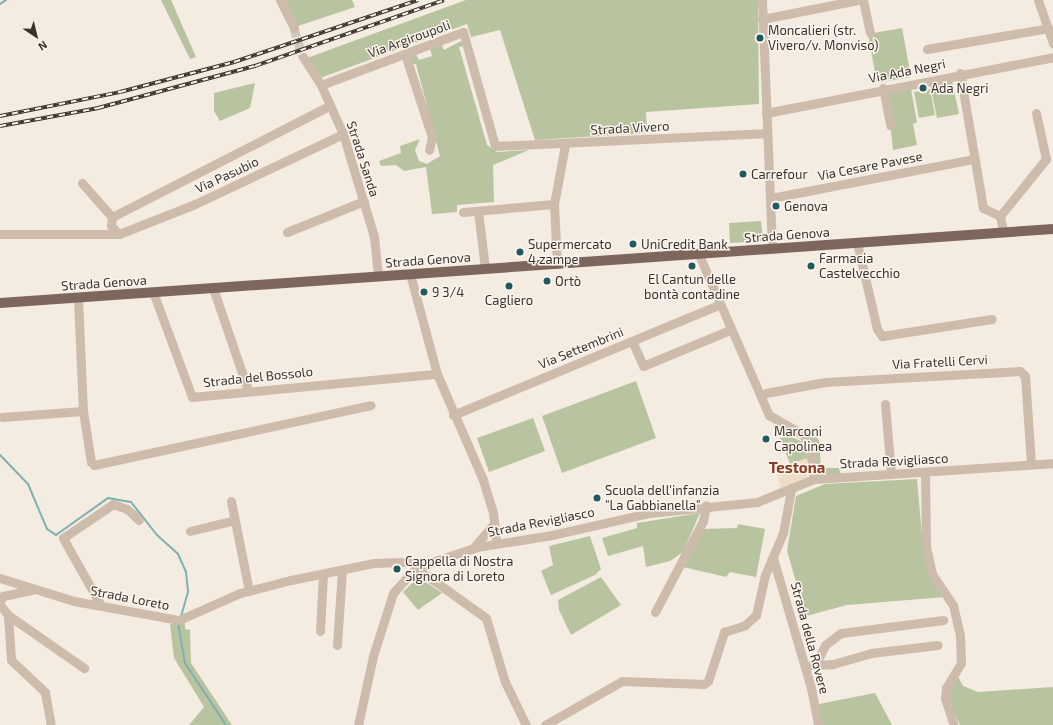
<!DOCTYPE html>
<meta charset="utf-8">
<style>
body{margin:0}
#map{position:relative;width:1053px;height:725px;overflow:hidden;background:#f4ebe1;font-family:"Exo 2",sans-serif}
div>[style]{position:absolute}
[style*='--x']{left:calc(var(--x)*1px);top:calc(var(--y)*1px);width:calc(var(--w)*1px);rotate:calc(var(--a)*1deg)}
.green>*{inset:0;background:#b8c4a0}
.plaza>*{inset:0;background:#ecdcc8}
.stream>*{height:2px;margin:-1px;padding:0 1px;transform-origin:1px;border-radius:1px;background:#7fb0b2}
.minor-tunnel>*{height:9px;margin-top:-4.5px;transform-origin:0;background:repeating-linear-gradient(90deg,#cfc6bd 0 9px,transparent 0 13.5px)}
.minor>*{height:9px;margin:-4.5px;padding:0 4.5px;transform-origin:4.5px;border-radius:4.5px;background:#cdbbac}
.major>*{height:10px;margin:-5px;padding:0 5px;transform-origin:5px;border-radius:5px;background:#7d675c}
.rail>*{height:3.5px;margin-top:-1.75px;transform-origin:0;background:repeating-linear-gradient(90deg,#fbf5ee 0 6px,#3b302b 0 12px);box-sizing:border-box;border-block:1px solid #3b302b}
.dots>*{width:11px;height:11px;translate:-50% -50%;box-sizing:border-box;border:2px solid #fbf5ee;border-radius:50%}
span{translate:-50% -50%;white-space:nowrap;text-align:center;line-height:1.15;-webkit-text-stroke:3px #fbf5ee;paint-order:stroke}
.poi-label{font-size:13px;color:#3b302b}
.left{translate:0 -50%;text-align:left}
.street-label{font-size:13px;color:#3b302b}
.quarter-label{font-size:15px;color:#8c3b22;font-weight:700}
.north{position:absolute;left:16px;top:16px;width:40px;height:40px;-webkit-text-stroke:3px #fbf5ee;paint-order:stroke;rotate:145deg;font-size:11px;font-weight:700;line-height:16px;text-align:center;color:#3b302b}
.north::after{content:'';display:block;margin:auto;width:14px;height:18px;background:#3b302b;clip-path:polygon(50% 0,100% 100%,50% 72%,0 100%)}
</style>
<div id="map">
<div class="green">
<i style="clip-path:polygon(161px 0,171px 0,196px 57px,190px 59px)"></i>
<i style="clip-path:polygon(284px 0,352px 0,355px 7px,298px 26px)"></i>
<i style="clip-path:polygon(466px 0,758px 0,759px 104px,646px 112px,647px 133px,535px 140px,500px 30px,471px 37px,467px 24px,320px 78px,307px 58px)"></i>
<i style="clip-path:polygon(902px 28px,911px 77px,877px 83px,868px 34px)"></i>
<i style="clip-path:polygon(461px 41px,463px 46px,459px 47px,487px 145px,497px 152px,529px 150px,493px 165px,494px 202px,457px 205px,457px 212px,432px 214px,426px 167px,404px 171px,396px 165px,381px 166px,379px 161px,401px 153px,400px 146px,420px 139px,415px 150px,419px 161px,427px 164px,440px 156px,416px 64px,411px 64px,410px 56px,416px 54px,419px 60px,432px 56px,430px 49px,442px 45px,444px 50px)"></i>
<i style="clip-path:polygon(952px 81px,959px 114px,937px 118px,930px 85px)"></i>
<i style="clip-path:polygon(255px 83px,250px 108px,220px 121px,214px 111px,214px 93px)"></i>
<i style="clip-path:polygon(911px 89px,917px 122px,913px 124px,917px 145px,893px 150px,887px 94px)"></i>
<i style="clip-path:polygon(930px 89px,935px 115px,919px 118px,914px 92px)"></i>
<i style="clip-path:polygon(761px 221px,763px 241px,730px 243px,729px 223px)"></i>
<i style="clip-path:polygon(636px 381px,656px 438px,562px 473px,542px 416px)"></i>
<i style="clip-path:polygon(533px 418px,545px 451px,489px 472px,477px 438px)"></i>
<i style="clip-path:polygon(807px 428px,819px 440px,821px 468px,839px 468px,841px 474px,817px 476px,803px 433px)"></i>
<i style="clip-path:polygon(788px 435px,802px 442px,808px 458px,790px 464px,780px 438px)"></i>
<i style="clip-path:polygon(917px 479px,923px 547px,945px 597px,847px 605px,806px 616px,787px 551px,796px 496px,825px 484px)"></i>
<i style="clip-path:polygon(700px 513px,683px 552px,670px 561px,646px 567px,643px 546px,608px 556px,602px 538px,637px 528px,637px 523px)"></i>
<i style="clip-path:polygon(738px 524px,765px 529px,756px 577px,730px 572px,726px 577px,683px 567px,702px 529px,737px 528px)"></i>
<i style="clip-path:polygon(590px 536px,601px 569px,595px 575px,551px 595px,541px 571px,553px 565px,549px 546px)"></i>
<i style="clip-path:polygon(418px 577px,442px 593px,418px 610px,403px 592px)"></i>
<i style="clip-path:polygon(601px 577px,621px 605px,571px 635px,559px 610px,558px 600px)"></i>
<i style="clip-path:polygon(185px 623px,185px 629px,190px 630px,191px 663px,232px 725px,189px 725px,204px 707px,174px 658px,170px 624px)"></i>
<i style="clip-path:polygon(957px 675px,963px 686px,978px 692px,1053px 687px,1053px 725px,960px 725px,950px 703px,949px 691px)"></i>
<i style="clip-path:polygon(875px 693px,892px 725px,822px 725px,819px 704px)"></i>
</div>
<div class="plaza">
<i style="clip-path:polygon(807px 458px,808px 477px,781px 490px,776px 471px)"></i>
</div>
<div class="stream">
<i style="--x:0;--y:4;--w:7;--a:-34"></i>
<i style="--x:0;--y:455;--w:40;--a:46"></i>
<i style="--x:28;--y:484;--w:49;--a:67.1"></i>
<i style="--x:47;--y:529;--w:11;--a:34"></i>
<i style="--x:56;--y:535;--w:64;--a:-35.4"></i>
<i style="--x:108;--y:498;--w:23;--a:10"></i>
<i style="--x:131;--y:502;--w:42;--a:51.8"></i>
<i style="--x:157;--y:535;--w:28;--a:42"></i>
<i style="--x:178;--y:554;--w:20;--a:66"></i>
<i style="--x:186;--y:572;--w:20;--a:84"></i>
<i style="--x:188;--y:592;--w:25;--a:106"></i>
<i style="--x:178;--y:623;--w:41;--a:80.1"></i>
<i style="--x:185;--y:663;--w:74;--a:56.5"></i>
</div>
<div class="minor-tunnel">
<i style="--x:294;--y:28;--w:30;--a:73"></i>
</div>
<div class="minor">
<i style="--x:280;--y:0;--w:31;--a:63"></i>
<i style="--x:762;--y:0;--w:249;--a:87.7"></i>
<i style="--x:863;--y:0;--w:33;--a:78"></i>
<i style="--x:1038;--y:0;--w:46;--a:70.8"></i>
<i style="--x:762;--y:19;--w:98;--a:-11.2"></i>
<i style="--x:927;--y:49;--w:123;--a:-9.8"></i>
<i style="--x:405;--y:54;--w:87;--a:72"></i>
<i style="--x:432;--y:137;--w:13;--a:103"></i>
<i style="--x:303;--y:57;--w:33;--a:57"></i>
<i style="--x:321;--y:85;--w:54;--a:65.8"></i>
<i style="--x:343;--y:134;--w:108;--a:73.2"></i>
<i style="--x:374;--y:237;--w:39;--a:84"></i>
<i style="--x:960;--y:73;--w:137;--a:80.3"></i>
<i style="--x:983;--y:208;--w:19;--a:25"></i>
<i style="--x:1000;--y:216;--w:16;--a:79"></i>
<i style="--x:321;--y:85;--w:152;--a:-20.5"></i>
<i style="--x:463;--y:32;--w:118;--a:74.3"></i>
<i style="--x:495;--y:146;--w:272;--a:-2.7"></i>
<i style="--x:883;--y:88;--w:38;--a:79"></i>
<i style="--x:766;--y:113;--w:292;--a:-11"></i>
<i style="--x:82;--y:183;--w:45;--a:48.6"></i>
<i style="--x:771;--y:198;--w:207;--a:-10.9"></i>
<i style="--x:478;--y:211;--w:57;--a:83"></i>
<i style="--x:463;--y:212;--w:91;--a:-5"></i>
<i style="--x:1000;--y:216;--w:73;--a:-51.1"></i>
<i style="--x:1046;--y:159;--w:47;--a:-102.3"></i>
<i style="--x:287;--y:232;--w:83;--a:-21.9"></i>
<i style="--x:0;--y:234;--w:119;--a:0"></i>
<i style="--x:119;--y:234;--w:82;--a:-21.5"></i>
<i style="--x:195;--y:204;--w:164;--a:-25.3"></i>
<i style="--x:119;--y:234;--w:11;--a:-135"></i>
<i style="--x:111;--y:226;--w:9;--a:-84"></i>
<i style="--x:112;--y:217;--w:239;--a:-27.1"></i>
<i style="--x:857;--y:243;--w:88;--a:76.9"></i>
<i style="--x:877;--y:329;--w:9;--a:54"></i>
<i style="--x:882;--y:336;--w:111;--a:-8.8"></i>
<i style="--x:699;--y:255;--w:175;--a:66.4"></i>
<i style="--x:769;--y:415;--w:38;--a:30"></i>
<i style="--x:802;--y:434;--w:11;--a:52"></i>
<i style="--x:809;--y:443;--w:36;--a:82"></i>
<i style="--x:557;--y:264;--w:60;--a:-92.9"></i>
<i style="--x:554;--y:204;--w:60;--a:-79.4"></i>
<i style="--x:410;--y:274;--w:104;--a:74.9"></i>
<i style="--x:437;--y:374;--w:116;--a:66.5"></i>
<i style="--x:483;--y:480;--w:34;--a:73"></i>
<i style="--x:493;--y:513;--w:30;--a:84"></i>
<i style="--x:213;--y:288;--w:108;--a:71.1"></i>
<i style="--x:153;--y:292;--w:112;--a:69.6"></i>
<i style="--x:192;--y:397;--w:246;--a:-5.4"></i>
<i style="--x:78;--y:298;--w:113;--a:87.5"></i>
<i style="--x:83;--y:411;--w:52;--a:81.1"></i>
<i style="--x:91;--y:462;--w:4;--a:45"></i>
<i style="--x:94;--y:465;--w:283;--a:-12.2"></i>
<i style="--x:632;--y:341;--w:27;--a:66"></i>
<i style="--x:643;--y:366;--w:94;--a:-22.5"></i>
<i style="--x:766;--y:393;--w:60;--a:-10.6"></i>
<i style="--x:825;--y:382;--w:195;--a:-3.2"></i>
<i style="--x:1020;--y:371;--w:7;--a:45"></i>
<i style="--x:1025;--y:376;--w:88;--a:86.1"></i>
<i style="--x:885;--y:404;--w:70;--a:85.1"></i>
<i style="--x:453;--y:415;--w:287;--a:-22.5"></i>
<i style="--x:2;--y:417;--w:81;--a:-4.2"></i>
<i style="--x:925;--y:473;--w:74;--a:89.2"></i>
<i style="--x:926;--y:547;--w:28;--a:77"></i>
<i style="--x:932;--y:574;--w:37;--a:56"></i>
<i style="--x:953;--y:605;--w:31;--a:77"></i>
<i style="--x:960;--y:635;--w:28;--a:88"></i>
<i style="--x:961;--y:663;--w:29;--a:121"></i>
<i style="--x:946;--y:688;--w:10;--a:96"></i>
<i style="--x:945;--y:698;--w:28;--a:72"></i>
<i style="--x:231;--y:501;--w:92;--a:78.7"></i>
<i style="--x:190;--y:531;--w:46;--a:-13.7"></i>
<i style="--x:475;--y:546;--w:30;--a:-50"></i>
<i style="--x:773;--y:558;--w:135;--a:73.7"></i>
<i style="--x:811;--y:688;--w:38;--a:79"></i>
<i style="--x:421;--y:566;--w:7;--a:74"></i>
<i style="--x:423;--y:573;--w:77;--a:35.5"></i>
<i style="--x:486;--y:618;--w:67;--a:73.5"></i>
<i style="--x:505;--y:682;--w:48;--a:64"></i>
<i style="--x:0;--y:578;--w:77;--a:17.3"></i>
<i style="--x:74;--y:601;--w:107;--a:10.3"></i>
<i style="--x:179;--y:620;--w:67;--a:-23.9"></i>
<i style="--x:240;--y:593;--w:53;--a:-14.3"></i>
<i style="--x:291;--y:580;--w:85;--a:-11.6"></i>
<i style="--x:374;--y:563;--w:36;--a:-2"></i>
<i style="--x:410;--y:562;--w:12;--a:20"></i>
<i style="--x:0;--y:601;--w:6;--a:-59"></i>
<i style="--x:3;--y:596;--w:33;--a:-12"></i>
<i style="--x:100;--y:604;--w:76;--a:-119.3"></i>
<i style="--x:63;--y:538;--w:60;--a:-34.2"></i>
<i style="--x:113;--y:504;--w:15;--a:20"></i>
<i style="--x:127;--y:509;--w:16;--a:43"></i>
<i style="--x:0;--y:605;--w:13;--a:51"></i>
<i style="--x:8;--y:615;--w:93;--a:34.9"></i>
<i style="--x:655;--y:612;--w:103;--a:-62.2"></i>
<i style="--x:703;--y:521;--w:16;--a:-79"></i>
<i style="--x:8;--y:615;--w:45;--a:86.2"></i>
<i style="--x:11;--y:660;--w:47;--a:43.3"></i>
<i style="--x:45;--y:692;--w:34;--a:80"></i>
<i style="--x:320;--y:631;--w:57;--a:-87"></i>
<i style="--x:337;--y:645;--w:75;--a:-86.2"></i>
<i style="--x:810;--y:665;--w:23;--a:-2"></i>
<i style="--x:833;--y:664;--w:40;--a:-16"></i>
<i style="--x:871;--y:653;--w:67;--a:-6.8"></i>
<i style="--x:815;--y:665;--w:22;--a:-63"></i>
<i style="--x:825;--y:645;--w:20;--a:-37"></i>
<i style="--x:841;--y:633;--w:103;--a:-7.3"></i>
<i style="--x:358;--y:725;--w:71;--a:-77.7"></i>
<i style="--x:373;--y:656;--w:66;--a:-72.4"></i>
<i style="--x:393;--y:593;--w:28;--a:-48"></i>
<i style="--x:412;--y:572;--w:25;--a:-26"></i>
<i style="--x:435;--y:561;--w:44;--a:-18.4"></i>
<i style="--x:477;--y:547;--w:76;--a:-9.1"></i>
<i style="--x:552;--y:535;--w:99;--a:-12.8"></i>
<i style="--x:649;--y:513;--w:109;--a:-5.8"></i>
<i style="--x:757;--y:502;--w:61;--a:-22"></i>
<i style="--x:814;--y:479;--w:240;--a:-3.8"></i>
<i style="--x:545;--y:725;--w:89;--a:-29.7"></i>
<i style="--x:622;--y:681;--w:82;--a:2.1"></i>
<i style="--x:704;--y:684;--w:5;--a:-37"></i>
<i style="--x:708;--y:681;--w:52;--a:-71.9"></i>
<i style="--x:724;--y:632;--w:22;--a:-18"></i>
<i style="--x:745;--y:625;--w:15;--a:-42"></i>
<i style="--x:756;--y:615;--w:41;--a:-77.3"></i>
<i style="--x:765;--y:575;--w:46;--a:-66.8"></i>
<i style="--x:783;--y:533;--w:44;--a:-79.5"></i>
</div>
<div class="major">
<i style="--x:0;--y:303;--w:1056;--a:-4.02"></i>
</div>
<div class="rail">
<i style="--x:0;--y:116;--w:122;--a:-11.3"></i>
<i style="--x:120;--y:92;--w:118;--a:-14.7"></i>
<i style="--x:234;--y:62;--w:194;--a:-18.6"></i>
<i style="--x:0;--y:126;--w:100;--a:-10.4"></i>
<i style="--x:98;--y:108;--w:163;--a:-15"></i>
<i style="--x:255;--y:66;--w:200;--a:-19.2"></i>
</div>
<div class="dots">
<i style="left:760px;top:38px;background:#1f5a5e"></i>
<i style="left:923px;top:88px;background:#1f5a5e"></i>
<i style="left:743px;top:174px;background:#1f5a5e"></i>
<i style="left:776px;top:206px;background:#1f5a5e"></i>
<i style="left:633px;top:244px;background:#1f5a5e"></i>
<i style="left:520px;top:252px;background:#1f5a5e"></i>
<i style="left:692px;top:266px;background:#1f5a5e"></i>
<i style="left:811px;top:266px;background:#1f5a5e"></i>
<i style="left:547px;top:281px;background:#1f5a5e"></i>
<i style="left:509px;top:286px;background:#1f5a5e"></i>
<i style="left:424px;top:292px;background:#1f5a5e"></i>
<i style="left:766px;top:439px;background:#1f5a5e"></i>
<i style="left:597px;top:498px;background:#1f5a5e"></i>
<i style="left:397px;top:569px;background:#1f5a5e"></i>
</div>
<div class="poi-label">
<span class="left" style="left:768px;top:38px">Moncalieri (str.<br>Vivero/v. Monviso)</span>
<span class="left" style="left:931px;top:88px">Ada Negri</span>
<span class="left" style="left:751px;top:174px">Carrefour</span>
<span class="left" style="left:784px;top:206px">Genova</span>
<span class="left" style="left:641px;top:244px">UniCredit Bank</span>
<span class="left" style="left:528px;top:252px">Supermercato<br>4 zampe</span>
<span class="left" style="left:819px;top:266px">Farmacia<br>Castelvecchio</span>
<span style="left:692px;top:287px">El Cantun delle<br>bontà contadine</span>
<span class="left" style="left:555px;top:281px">Ortò</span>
<span class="left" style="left:432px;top:292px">9 3/4</span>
<span style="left:509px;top:300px">Cagliero</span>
<span class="left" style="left:774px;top:439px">Marconi<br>Capolinea</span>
<span class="left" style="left:605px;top:498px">Scuola dell'infanzia<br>"La Gabbianella"</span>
<span class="left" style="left:405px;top:569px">Cappella di Nostra<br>Signora di Loreto</span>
</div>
<div class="street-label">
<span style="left:409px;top:39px;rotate:-20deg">Via Argiroupoli</span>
<span style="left:907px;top:71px;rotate:-11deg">Via Ada Negri</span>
<span style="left:630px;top:128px;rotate:-3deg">Strada Vivero</span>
<span style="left:363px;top:159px;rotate:72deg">Strada Sanda</span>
<span style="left:870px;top:166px;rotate:-11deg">Via Cesare Pavese</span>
<span style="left:227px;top:175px;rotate:-25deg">Via Pasubio</span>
<span style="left:787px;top:235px;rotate:-4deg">Strada Genova</span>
<span style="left:428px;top:260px;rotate:-4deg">Strada Genova</span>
<span style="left:104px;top:283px;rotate:-4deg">Strada Genova</span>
<span style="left:581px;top:348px;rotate:-22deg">Via Settembrini</span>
<span style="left:940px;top:362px;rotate:-3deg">Via Fratelli Cervi</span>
<span style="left:258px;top:377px;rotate:-6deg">Strada del Bossolo</span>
<span style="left:894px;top:461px;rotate:-3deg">Strada Revigliasco</span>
<span style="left:541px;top:522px;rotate:-11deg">Strada Revigliasco</span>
<span style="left:130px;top:598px;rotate:11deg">Strada Loreto</span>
<span style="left:810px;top:638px;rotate:75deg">Strada della Rovere</span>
</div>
<div class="quarter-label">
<span style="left:797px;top:468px">Testona</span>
</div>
<div class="north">N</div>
</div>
